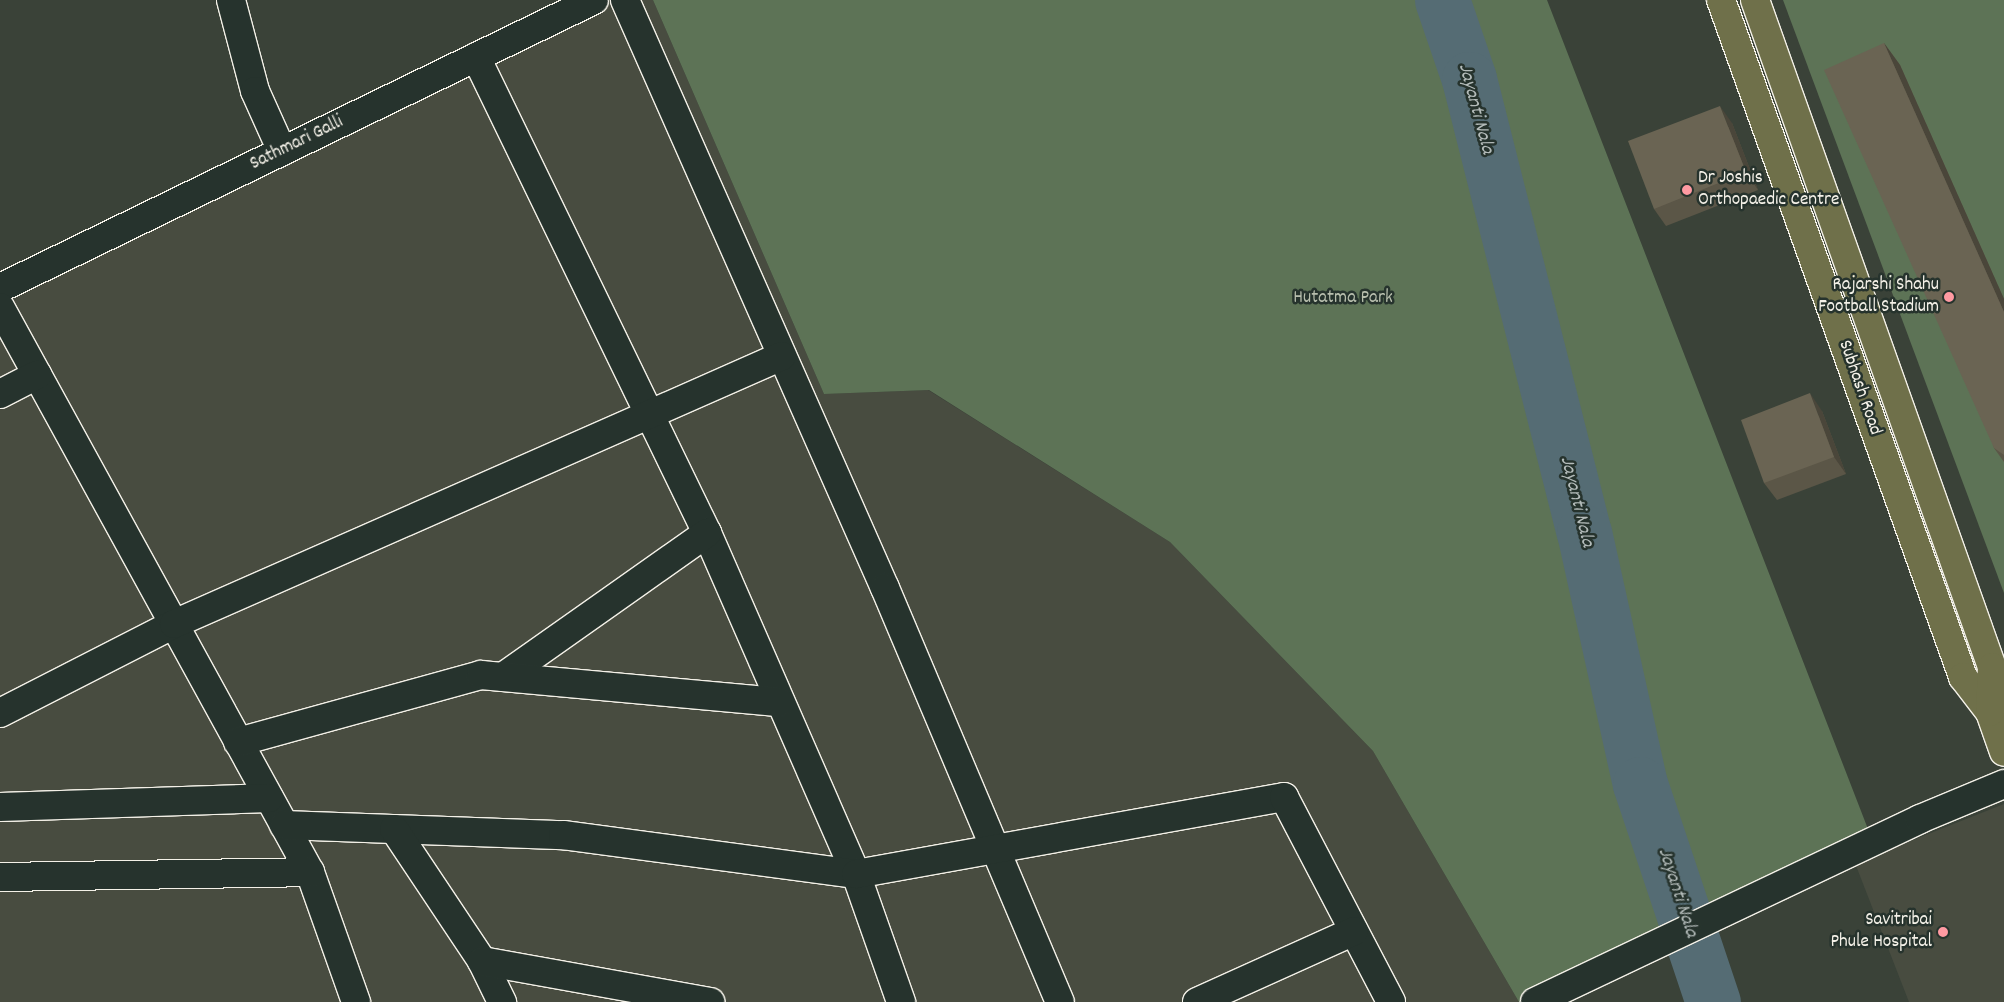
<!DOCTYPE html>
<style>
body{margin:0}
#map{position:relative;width:2004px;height:1002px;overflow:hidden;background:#3a4238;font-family:Dekko,sans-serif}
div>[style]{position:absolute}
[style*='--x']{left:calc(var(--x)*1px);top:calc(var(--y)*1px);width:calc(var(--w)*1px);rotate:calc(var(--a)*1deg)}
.built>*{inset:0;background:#484c40}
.green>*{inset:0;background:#5d7356}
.river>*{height:55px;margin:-27.5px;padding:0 27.5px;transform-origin:27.5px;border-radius:27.5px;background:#556c74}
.roads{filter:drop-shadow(1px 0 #f4f1e8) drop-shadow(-1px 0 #f4f1e8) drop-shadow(0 1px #f4f1e8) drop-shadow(0 -1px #f4f1e8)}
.minor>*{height:28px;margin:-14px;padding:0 14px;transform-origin:14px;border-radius:14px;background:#26332d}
.major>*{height:28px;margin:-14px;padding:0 14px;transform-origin:14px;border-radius:14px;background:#6f704a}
.wall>*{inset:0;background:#5b5647}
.shaded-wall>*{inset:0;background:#4a463a}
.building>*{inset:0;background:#6a6453}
.dots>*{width:14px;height:14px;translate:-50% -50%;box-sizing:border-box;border:2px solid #26332d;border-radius:50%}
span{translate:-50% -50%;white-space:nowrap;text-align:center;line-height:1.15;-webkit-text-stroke:5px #26332d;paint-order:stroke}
.street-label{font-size:19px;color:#f4f1e8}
.poi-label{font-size:19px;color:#f4f1e8}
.left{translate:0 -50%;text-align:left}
.right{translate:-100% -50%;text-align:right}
.park-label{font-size:19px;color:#b8bfae}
.water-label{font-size:20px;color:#b4bcba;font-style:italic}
</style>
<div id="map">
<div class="built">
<i style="clip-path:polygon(594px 0,653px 0,824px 394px,928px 390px,1170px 542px,1373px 751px,1519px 1002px,0 1002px,0 288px)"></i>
<i style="clip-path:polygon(2004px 804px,2004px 1002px,1909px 1002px,1855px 863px)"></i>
</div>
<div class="green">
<i style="clip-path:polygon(653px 0,1547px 0,1873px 842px,1535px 1002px,1519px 1002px,1373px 751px,1170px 542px,929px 390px,824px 394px)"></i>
<i style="clip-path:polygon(1783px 0,2004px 0,2004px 593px)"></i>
</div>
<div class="river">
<i style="--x:1442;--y:0;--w:83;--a:71.1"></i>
<i style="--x:1469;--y:79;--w:467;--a:75.8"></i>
<i style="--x:1584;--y:532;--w:258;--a:77.5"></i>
<i style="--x:1640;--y:784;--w:230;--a:71.5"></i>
</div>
<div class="roads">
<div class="minor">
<i style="--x:231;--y:0;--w:94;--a:75.2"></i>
<i style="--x:255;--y:91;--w:66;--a:65.8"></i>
<i style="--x:625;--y:0;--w:643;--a:66.15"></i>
<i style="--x:885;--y:588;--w:449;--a:67.1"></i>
<i style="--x:476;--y:57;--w:529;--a:64.11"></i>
<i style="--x:707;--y:533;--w:372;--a:66.4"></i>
<i style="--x:856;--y:874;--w:136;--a:70.6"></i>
<i style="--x:0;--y:288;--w:660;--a:-25.87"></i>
<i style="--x:0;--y:307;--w:644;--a:61.25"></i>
<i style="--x:310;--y:872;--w:138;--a:70.5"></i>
<i style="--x:0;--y:394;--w:42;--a:-27.2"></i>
<i style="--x:503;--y:677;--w:250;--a:-35.2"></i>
<i style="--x:0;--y:713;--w:195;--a:-27.1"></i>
<i style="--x:174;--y:624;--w:664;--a:-23.79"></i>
<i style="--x:238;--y:742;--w:252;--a:-15.4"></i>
<i style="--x:481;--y:675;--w:300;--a:5.2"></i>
<i style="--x:0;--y:807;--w:269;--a:-1.9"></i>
<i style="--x:284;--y:825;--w:279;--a:2.1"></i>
<i style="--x:563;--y:835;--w:296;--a:7.6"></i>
<i style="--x:856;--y:874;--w:435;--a:-10.2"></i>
<i style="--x:1284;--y:797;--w:231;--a:62.4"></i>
<i style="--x:394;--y:829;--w:159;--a:56.3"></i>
<i style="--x:482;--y:961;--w:46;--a:64"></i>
<i style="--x:0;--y:877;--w:310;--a:-0.9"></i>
<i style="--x:482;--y:961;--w:232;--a:10.2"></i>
<i style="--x:1197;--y:1002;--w:172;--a:-24.3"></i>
<i style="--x:1535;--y:1002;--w:426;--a:-25.4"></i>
<i style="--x:1920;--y:819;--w:91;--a:-22.6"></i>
</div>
<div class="major">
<i style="--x:1721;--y:0;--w:719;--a:70.33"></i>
<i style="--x:1963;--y:677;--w:44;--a:52.4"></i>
<i style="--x:1990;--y:712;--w:42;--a:70.7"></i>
<i style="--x:1755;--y:0;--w:708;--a:70.44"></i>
<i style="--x:1992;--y:667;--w:45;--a:92.5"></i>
</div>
</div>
<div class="wall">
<i style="clip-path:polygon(1884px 43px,1900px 65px,2004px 299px,2004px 462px,1994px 448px)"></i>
<i style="clip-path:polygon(1732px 123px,1758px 190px,1666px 226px,1654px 209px)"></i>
<i style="clip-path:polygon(1822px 411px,1846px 474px,1777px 500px,1764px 483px)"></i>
</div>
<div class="shaded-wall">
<i style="clip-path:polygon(1884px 43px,1900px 65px,2004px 299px,2004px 312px)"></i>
<i style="clip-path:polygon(1720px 106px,1732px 123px,1758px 190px,1746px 172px)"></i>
<i style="clip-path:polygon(1810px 393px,1822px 411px,1846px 474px,1834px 457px)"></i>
</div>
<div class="building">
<i style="clip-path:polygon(1884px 43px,2004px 312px,2004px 455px,1994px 448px,1824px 70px)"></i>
<i style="clip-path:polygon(1720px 106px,1746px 172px,1654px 209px,1628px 141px)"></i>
<i style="clip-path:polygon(1810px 393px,1834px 457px,1764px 483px,1741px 420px)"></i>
</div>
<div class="dots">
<i style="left:1687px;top:190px;background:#ff9aa2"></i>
<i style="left:1949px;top:297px;background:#ff9aa2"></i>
<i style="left:1943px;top:932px;background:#ff9aa2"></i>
</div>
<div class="street-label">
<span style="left:297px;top:144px;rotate:-26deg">Sathmari Galli</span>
<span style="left:1859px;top:388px;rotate:71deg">Subhash Road</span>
</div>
<div class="poi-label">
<span class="left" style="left:1698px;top:190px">Dr Joshis<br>Orthopaedic Centre</span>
<span class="right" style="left:1939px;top:297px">Rajarshi Shahu<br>Football Stadium</span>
<span class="right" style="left:1932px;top:932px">Savitribai<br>Phule Hospital</span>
</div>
<div class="park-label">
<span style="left:1343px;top:299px">Hutatma Park</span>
</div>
<div class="water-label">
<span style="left:1475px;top:109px;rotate:75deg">Jayanti Nala</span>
<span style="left:1576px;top:502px;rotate:76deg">Jayanti Nala</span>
<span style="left:1677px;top:893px;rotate:72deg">Jayanti Nala</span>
</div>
</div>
